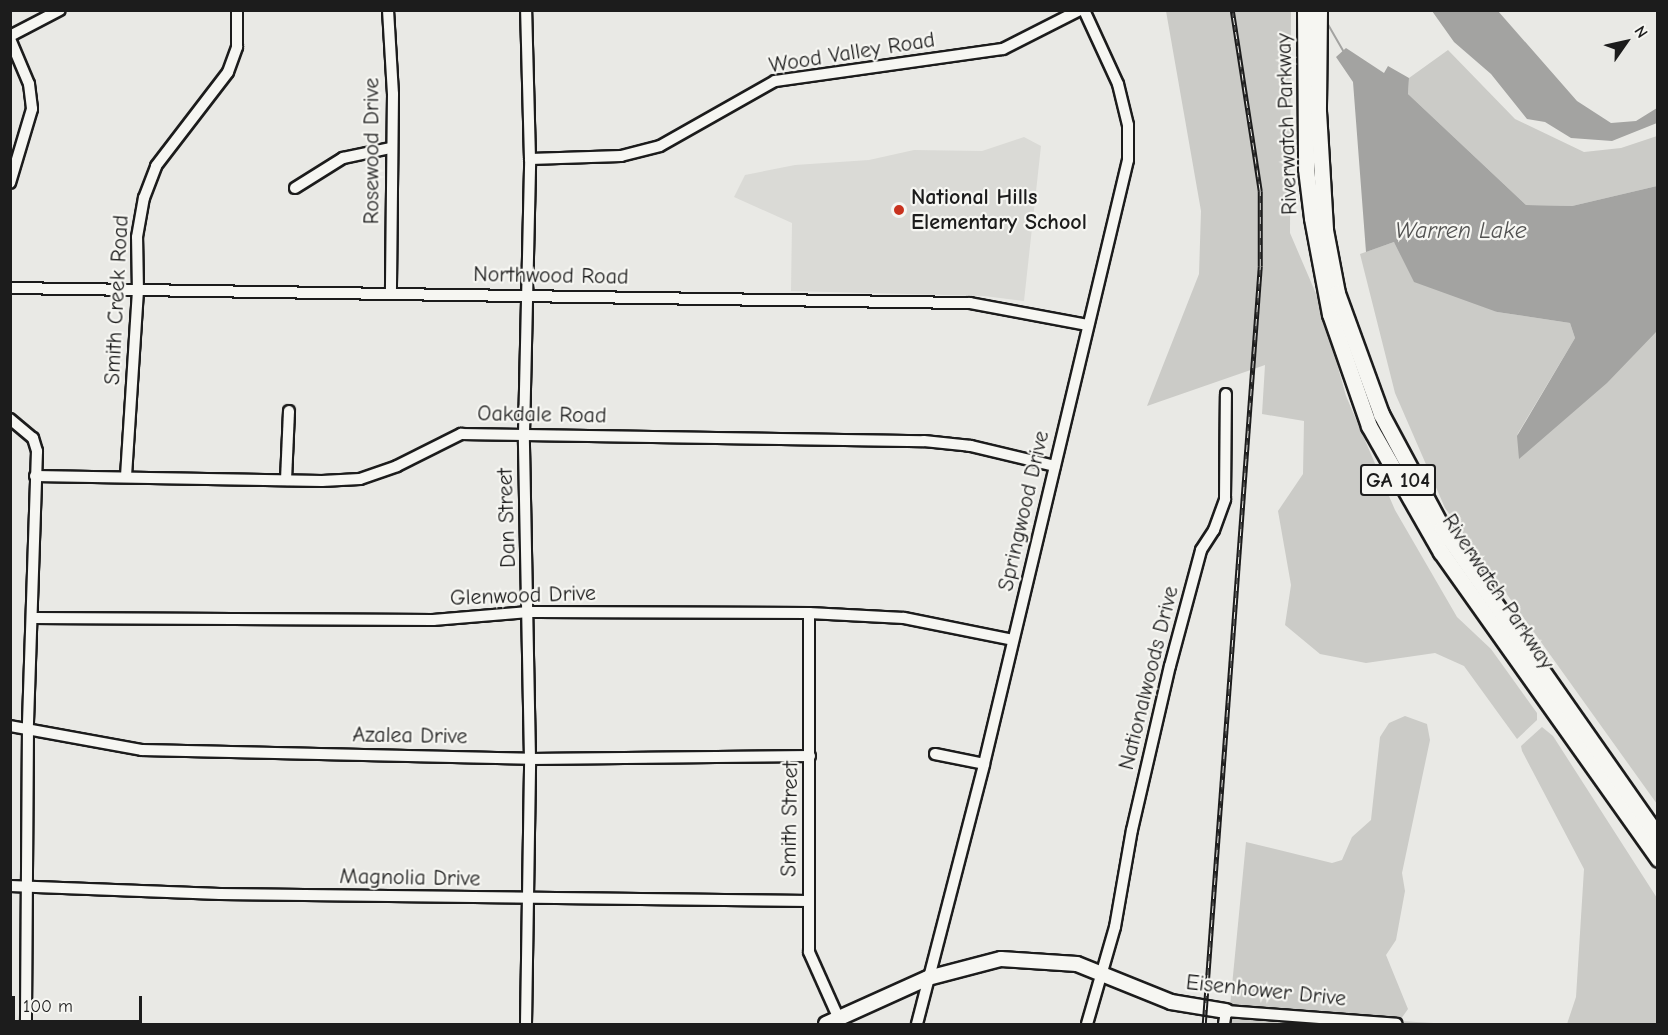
<!DOCTYPE html>
<style>
body{margin:0}
#map{position:relative;width:1668px;height:1035px;overflow:hidden;background:#e9e9e5;font-family:"Comic Neue",sans-serif}
div>[style]{position:absolute}
[style*='--x']{left:calc(var(--x)*1px);top:calc(var(--y)*1px);width:calc(var(--w)*1px);rotate:calc(var(--a)*1deg)}
.built>*{inset:0;background:#dadad6}
.green>*{inset:0;background:#cbcbc7}
.water>*{inset:0;background:#a3a3a1}
.stream>*{height:2px;margin:-1px;padding:0 1px;transform-origin:1px;border-radius:1px;background:#a3a3a1}
.roads{filter:drop-shadow(2px 0 #1c1c1c) drop-shadow(-2px 0 #1c1c1c) drop-shadow(0 2px #1c1c1c) drop-shadow(0 -2px #1c1c1c)}
.street>*{height:10px;margin:-5px;padding:0 5px;transform-origin:5px;border-radius:5px;background:#f6f6f2}
.secondary>*{height:14px;margin:-7px;padding:0 7px;transform-origin:7px;border-radius:7px;background:#f6f6f2}
.primary>*{height:15px;margin:-7.5px;padding:0 7.5px;transform-origin:7.5px;border-radius:7.5px;background:#f6f6f2}
.rail>*{height:4.5px;margin-top:-2.25px;transform-origin:0;background:repeating-linear-gradient(90deg,#f6f6f2 0 7px,#1c1c1c 0 14px);box-sizing:border-box;border-block:2px solid #1c1c1c}
.dots>*{width:16px;height:16px;translate:-50% -50%;box-sizing:border-box;border:3px solid #f6f6f2;border-radius:50%}
span{translate:-50% -50%;white-space:nowrap;text-align:center;line-height:1.15;-webkit-text-stroke:4.5px #f6f6f2;paint-order:stroke}
.shield-label span{padding:2px 4px;background:#f6f6f2;border:2px solid;border-radius:4px;-webkit-text-stroke-width:0}
.shield-label{font-size:21px;color:#1c1c1c;font-weight:700}
.street-label{font-size:22px;color:#1c1c1c}
.poi-label{font-size:22px;color:#1c1c1c;font-weight:700}
.left{translate:0 -50%;text-align:left}
.water-label{font-size:24px;color:#525251;font-style:italic}
.frame{position:absolute;inset:0;border:12px solid #1c1c1c;pointer-events:none}
.north{position:absolute;left:1596px;top:12px;width:60px;height:60px;-webkit-text-stroke:4px #f6f6f2;paint-order:stroke;rotate:56deg;font-size:16px;font-weight:700;line-height:24px;text-align:center;color:#1c1c1c}
.north::after{content:'';display:block;margin:auto;width:21px;height:27px;background:#1c1c1c;clip-path:polygon(50% 0,100% 100%,50% 72%,0 100%)}
.scale{position:absolute;left:12px;top:996px;width:130px;height:27px;box-sizing:border-box;border:3px solid #1c1c1c;border-top:0;padding-left:8px;font-size:18px;line-height:21px;white-space:nowrap;color:#1c1c1c;-webkit-text-stroke:4px #f6f6f2;paint-order:stroke}
</style>
<div id="map">
<div class="built">
<i style="clip-path:polygon(1024px 137px,1041px 146px,1024px 301px,984px 296px,791px 291px,792px 223px,734px 197px,745px 175px,795px 165px,869px 160px,914px 150px,982px 151px)"></i>
</div>
<div class="green">
<i style="clip-path:polygon(1166px 11px,1291px 11px,1290px 233px,1320px 303px,1346px 396px,1395px 510px,1457px 617px,1491px 649px,1537px 713px,1537px 720px,1517px 739px,1464px 666px,1435px 653px,1366px 663px,1320px 654px,1285px 625px,1291px 585px,1278px 511px,1303px 474px,1304px 421px,1262px 414px,1265px 365px,1147px 406px,1199px 274px,1201px 211px)"></i>
<i style="clip-path:polygon(1448px 50px,1515px 119px,1584px 152px,1621px 148px,1657px 136px,1657px 186px,1572px 206px,1526px 205px,1408px 94px,1409px 78px)"></i>
<i style="clip-path:polygon(1394px 242px,1497px 312px,1570px 323px,1575px 338px,1517px 435px,1657px 331px,1657px 804px,1445px 508px,1395px 393px,1360px 254px)"></i>
<i style="clip-path:polygon(1405px 716px,1427px 724px,1430px 740px,1402px 873px,1405px 891px,1396px 940px,1386px 955px,1408px 1009px,1401px 1019px,1230px 1006px,1246px 842px,1332px 863px,1342px 860px,1352px 837px,1371px 820px,1380px 737px,1389px 723px)"></i>
<i style="clip-path:polygon(1542px 727px,1553px 736px,1657px 898px,1657px 1024px,1567px 1024px,1576px 997px,1584px 869px,1522px 751px,1521px 746px)"></i>
<i style="clip-path:polygon(1226px 1011px,1451px 1024px,1225px 1024px)"></i>
</div>
<div class="water">
<i style="clip-path:polygon(1432px 11px,1498px 11px,1577px 101px,1611px 123px,1636px 121px,1657px 108px,1657px 123px,1612px 141px,1571px 138px,1545px 122px,1527px 119px,1491px 74px,1454px 42px)"></i>
<i style="clip-path:polygon(1346px 48px,1384px 73px,1388px 66px,1409px 78px,1408px 94px,1526px 205px,1572px 206px,1657px 186px,1657px 331px,1607px 383px,1519px 459px,1517px 436px,1575px 338px,1570px 323px,1497px 312px,1414px 282px,1394px 242px,1366px 252px,1353px 82px,1336px 57px)"></i>
</div>
<div class="stream">
<i style="--x:1326;--y:21;--w:36;--a:60"></i>
</div>
<div class="roads">
<div class="street">
<i style="--x:388;--y:10;--w:84;--a:86.6"></i>
<i style="--x:393;--y:94;--w:197;--a:90.6"></i>
<i style="--x:10;--y:36;--w:56;--a:-27.5"></i>
<i style="--x:10;--y:39;--w:49;--a:67.1"></i>
<i style="--x:29;--y:84;--w:25;--a:83"></i>
<i style="--x:32;--y:109;--w:77;--a:106.6"></i>
<i style="--x:530;--y:159;--w:91;--a:-1.9"></i>
<i style="--x:621;--y:156;--w:40;--a:-14.4"></i>
<i style="--x:660;--y:146;--w:132;--a:-29.5"></i>
<i style="--x:775;--y:81;--w:230;--a:-8"></i>
<i style="--x:1003;--y:49;--w:86;--a:-26.9"></i>
<i style="--x:295;--y:188;--w:57;--a:-32"></i>
<i style="--x:343;--y:158;--w:49;--a:-11.8"></i>
<i style="--x:10;--y:288;--w:960;--a:0.9"></i>
<i style="--x:970;--y:303;--w:120;--a:10.6"></i>
<i style="--x:10;--y:419;--w:30;--a:40"></i>
<i style="--x:33;--y:438;--w:14;--a:73"></i>
<i style="--x:37;--y:451;--w:277;--a:91.9"></i>
<i style="--x:28;--y:728;--w:296;--a:90.4"></i>
<i style="--x:35;--y:476;--w:287;--a:1"></i>
<i style="--x:322;--y:481;--w:38;--a:-3"></i>
<i style="--x:360;--y:479;--w:39;--a:-19"></i>
<i style="--x:397;--y:466;--w:72;--a:-26.6"></i>
<i style="--x:461;--y:434;--w:463;--a:0.9"></i>
<i style="--x:924;--y:441;--w:47;--a:6.1"></i>
<i style="--x:971;--y:446;--w:86;--a:13.4"></i>
<i style="--x:126;--y:476;--w:184;--a:-86.3"></i>
<i style="--x:138;--y:292;--w:55;--a:-91"></i>
<i style="--x:137;--y:237;--w:40;--a:-80"></i>
<i style="--x:144;--y:198;--w:34;--a:-69"></i>
<i style="--x:156;--y:166;--w:118;--a:-52.5"></i>
<i style="--x:228;--y:72;--w:27;--a:-70"></i>
<i style="--x:237;--y:47;--w:37;--a:-90"></i>
<i style="--x:286;--y:480;--w:69;--a:-87.5"></i>
<i style="--x:809;--y:613;--w:339;--a:90"></i>
<i style="--x:809;--y:952;--w:73;--a:65.9"></i>
<i style="--x:33;--y:618;--w:400;--a:0.3"></i>
<i style="--x:433;--y:620;--w:96;--a:-4.8"></i>
<i style="--x:529;--y:612;--w:280;--a:0.2"></i>
<i style="--x:809;--y:613;--w:95;--a:3"></i>
<i style="--x:904;--y:618;--w:111;--a:11.4"></i>
<i style="--x:10;--y:726;--w:134;--a:10.3"></i>
<i style="--x:142;--y:750;--w:388;--a:1.3"></i>
<i style="--x:530;--y:759;--w:280;--a:-0.6"></i>
<i style="--x:935;--y:754;--w:50;--a:11.5"></i>
<i style="--x:10;--y:886;--w:210;--a:2.2"></i>
<i style="--x:220;--y:894;--w:589;--a:0.68"></i>
<i style="--x:526;--y:1024;--w:265;--a:-89.1"></i>
<i style="--x:530;--y:759;--w:326;--a:-91.1"></i>
<i style="--x:524;--y:433;--w:274;--a:-88.7"></i>
<i style="--x:530;--y:159;--w:149;--a:-91.5"></i>
<i style="--x:917;--y:1024;--w:268;--a:-75.5"></i>
<i style="--x:984;--y:764;--w:621;--a:-76.59"></i>
<i style="--x:1128;--y:160;--w:35;--a:-90"></i>
<i style="--x:1128;--y:125;--w:42;--a:-103.7"></i>
<i style="--x:1118;--y:84;--w:81;--a:-114.7"></i>
<i style="--x:1087;--y:1024;--w:101;--a:-73.9"></i>
<i style="--x:1115;--y:927;--w:98;--a:-80.1"></i>
<i style="--x:1132;--y:830;--w:168;--a:-77"></i>
<i style="--x:1170;--y:666;--w:120;--a:-75"></i>
<i style="--x:1201;--y:550;--w:24;--a:-57"></i>
<i style="--x:1214;--y:530;--w:33;--a:-70"></i>
<i style="--x:1225;--y:499;--w:105;--a:-89.5"></i>
<i style="--x:1224;--y:1024;--w:13;--a:-81"></i>
<i style="--x:1226;--y:1011;--w:171;--a:4.3"></i>
</div>
<div class="secondary">
<i style="--x:826;--y:1024;--w:112;--a:-24.3"></i>
<i style="--x:928;--y:978;--w:75;--a:-14.6"></i>
<i style="--x:1001;--y:959;--w:76;--a:3.8"></i>
<i style="--x:1077;--y:964;--w:101;--a:22"></i>
<i style="--x:1171;--y:1002;--w:56;--a:9.3"></i>
</div>
<div class="primary">
<i style="--x:1305;--y:10;--w:159;--a:89.6"></i>
<i style="--x:1306;--y:169;--w:49;--a:83"></i>
<i style="--x:1312;--y:218;--w:98;--a:79.4"></i>
<i style="--x:1330;--y:314;--w:119;--a:70.8"></i>
<i style="--x:1369;--y:426;--w:145;--a:60.3"></i>
<i style="--x:1441;--y:552;--w:376;--a:54.7"></i>
<i style="--x:1319;--y:10;--w:101;--a:90.6"></i>
<i style="--x:1318;--y:111;--w:119;--a:86.6"></i>
<i style="--x:1325;--y:230;--w:64;--a:79.2"></i>
<i style="--x:1337;--y:293;--w:129;--a:70"></i>
<i style="--x:1381;--y:414;--w:129;--a:61.8"></i>
<i style="--x:1442;--y:528;--w:376;--a:55"></i>
</div>
</div>
<div class="rail">
<i style="--x:1204;--y:1024;--w:760;--a:-85.77"></i>
<i style="--x:1260;--y:266;--w:75;--a:-90"></i>
<i style="--x:1260;--y:191;--w:183;--a:-98.8"></i>
</div>
<div class="dots">
<i style="left:899px;top:210px;background:#c8321e"></i>
</div>
<div class="shield-label">
<span style="left:1398px;top:480px">GA 104</span>
</div>
<div class="street-label">
<span style="left:852px;top:53px;rotate:-9deg">Wood Valley Road</span>
<span style="left:1287px;top:124px;rotate:-92deg">Riverwatch Parkway</span>
<span style="left:372px;top:151px;rotate:-90deg">Rosewood Drive</span>
<span style="left:551px;top:276px;rotate:1deg">Northwood Road</span>
<span style="left:117px;top:300px;rotate:-87deg">Smith Creek Road</span>
<span style="left:542px;top:415px;rotate:1deg">Oakdale Road</span>
<span style="left:1024px;top:511px;rotate:-77deg">Springwood Drive</span>
<span style="left:507px;top:518px;rotate:-92deg">Dan Street</span>
<span style="left:1498px;top:592px;rotate:56deg">Riverwatch Parkway</span>
<span style="left:523px;top:596px;rotate:-2deg">Glenwood Drive</span>
<span style="left:1149px;top:678px;rotate:-76deg">Nationalwoods Drive</span>
<span style="left:410px;top:736px;rotate:1deg">Azalea Drive</span>
<span style="left:790px;top:819px;rotate:-89deg">Smith Street</span>
<span style="left:410px;top:878px;rotate:1deg">Magnolia Drive</span>
<span style="left:1266px;top:991px;rotate:6deg">Eisenhower Drive</span>
</div>
<div class="poi-label">
<span class="left" style="left:911px;top:210px">National Hills<br>Elementary School</span>
</div>
<div class="water-label">
<span style="left:1461px;top:231px">Warren Lake</span>
</div>
<div class="frame"></div>
<div class="north">N</div>
<div class="scale">100 m</div>
</div>
